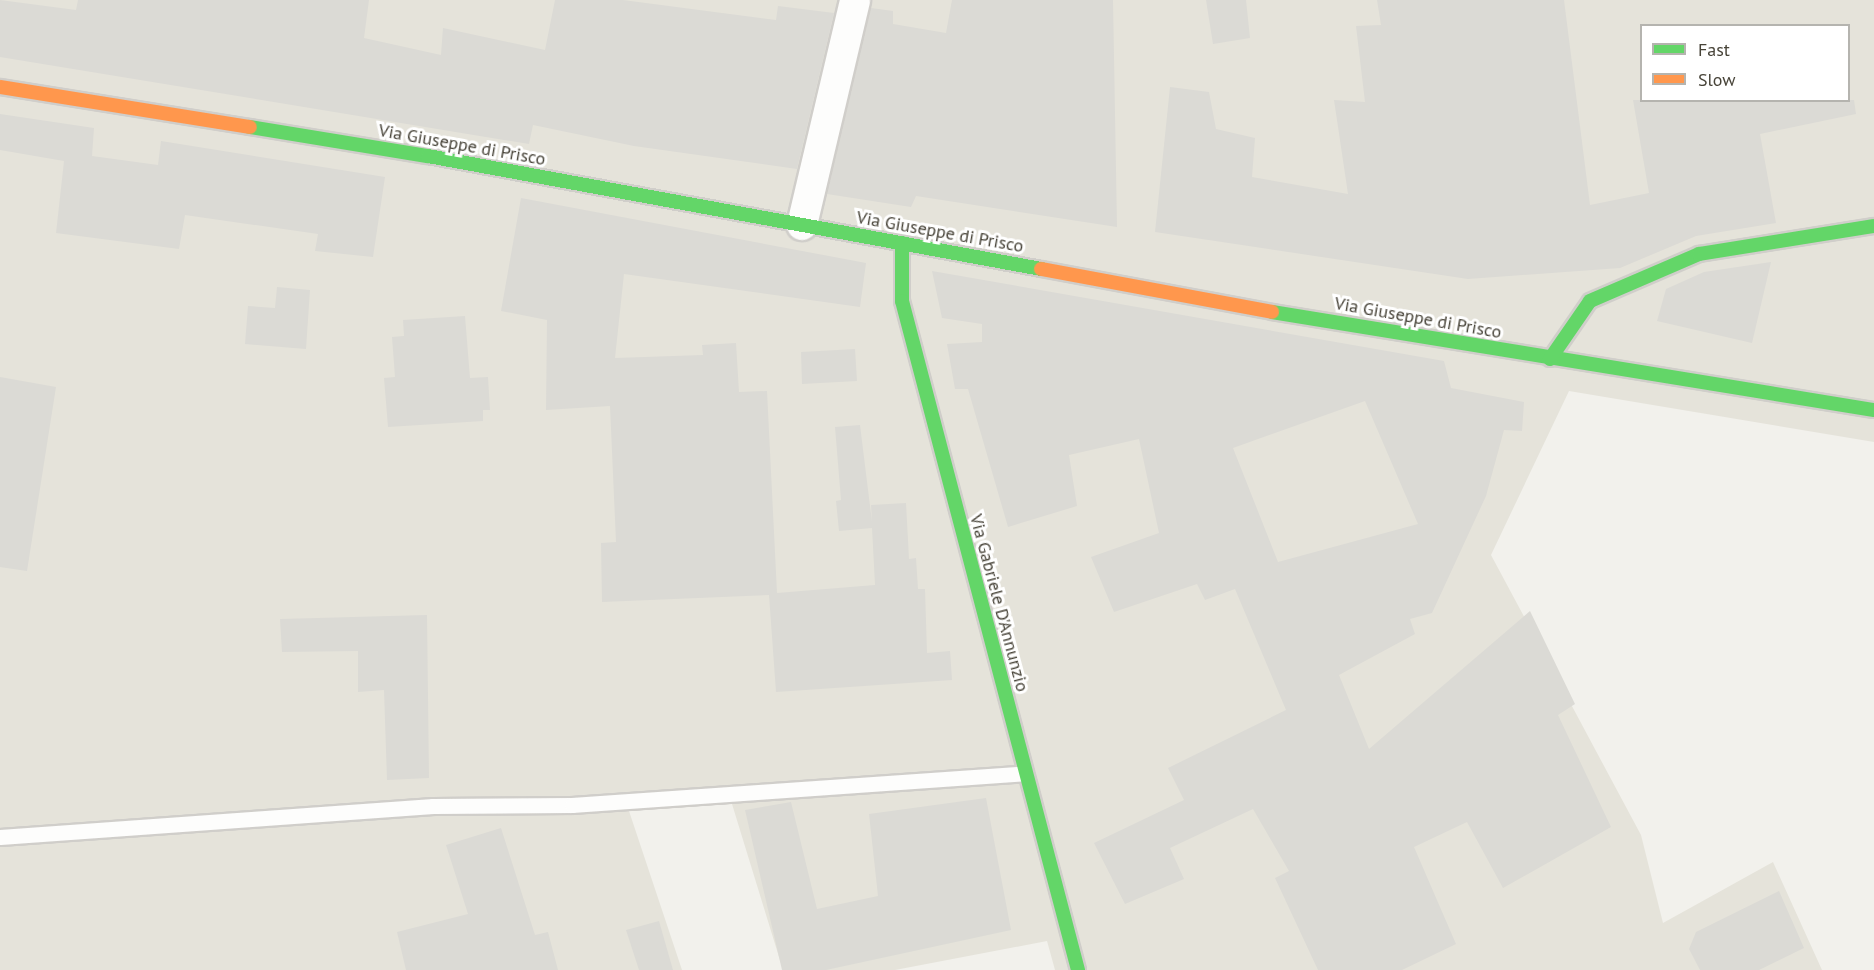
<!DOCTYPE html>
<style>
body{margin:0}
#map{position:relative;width:1874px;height:970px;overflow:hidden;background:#f2f1ec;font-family:"PT Sans",sans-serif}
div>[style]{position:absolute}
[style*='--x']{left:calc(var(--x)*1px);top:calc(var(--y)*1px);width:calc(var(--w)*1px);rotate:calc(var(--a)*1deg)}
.residential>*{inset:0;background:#e5e3da}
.building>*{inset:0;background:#dbdad5}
.roads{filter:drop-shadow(2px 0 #d0ceca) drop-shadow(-2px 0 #d0ceca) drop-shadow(0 2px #d0ceca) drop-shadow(0 -2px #d0ceca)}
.lane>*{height:15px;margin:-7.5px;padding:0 7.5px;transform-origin:7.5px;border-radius:7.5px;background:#fdfdfc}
.street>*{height:30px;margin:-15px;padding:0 15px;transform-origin:15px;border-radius:15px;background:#fdfdfc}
.fast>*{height:14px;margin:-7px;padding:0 7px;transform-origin:7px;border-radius:7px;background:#63d668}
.slow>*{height:14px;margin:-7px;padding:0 7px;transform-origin:7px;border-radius:7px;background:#ff974d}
span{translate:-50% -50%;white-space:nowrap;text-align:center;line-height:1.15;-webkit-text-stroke:6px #fff;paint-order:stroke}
.street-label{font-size:18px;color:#474338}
.legend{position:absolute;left:1640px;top:24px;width:210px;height:78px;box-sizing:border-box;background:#fff;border:2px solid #b5b4af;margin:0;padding:8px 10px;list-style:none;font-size:18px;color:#474338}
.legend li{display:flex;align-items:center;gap:12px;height:30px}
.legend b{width:30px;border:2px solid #b5b4af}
</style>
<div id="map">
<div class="residential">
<i style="clip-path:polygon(evenodd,0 0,1874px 0,1874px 442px,1569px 391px,1491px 555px,1641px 835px,1663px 923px,1773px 862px,1822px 970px,1055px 970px,1047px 941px,895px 970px,783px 970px,732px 804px,628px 808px,682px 970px,0 970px,0 0,1642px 26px,1848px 26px,1848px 100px,1642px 100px,1642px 26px)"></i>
</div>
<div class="building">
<i style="clip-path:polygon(0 0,76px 10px,78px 0,369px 0,364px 38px,441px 55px,443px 28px,545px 50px,555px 0,623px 0,776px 20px,778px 6px,834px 13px,797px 169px,634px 146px,533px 125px,529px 144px,0 57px)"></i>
<i style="clip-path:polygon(952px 0,1113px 0,1117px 227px,916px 196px,911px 207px,827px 194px,871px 8px,893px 11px,893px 24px,946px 33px)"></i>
<i style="clip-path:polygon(1206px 0,1246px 0,1250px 38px,1213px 44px)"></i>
<i style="clip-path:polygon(1377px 0,1564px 0,1590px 205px,1649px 193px,1633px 100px,1854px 100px,1856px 114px,1760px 134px,1776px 223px,1696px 236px,1620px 268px,1468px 279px,1155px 232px,1170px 87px,1209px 92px,1216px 129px,1255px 138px,1252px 177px,1348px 194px,1334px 100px,1365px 102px,1356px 26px,1381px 25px)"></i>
<i style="clip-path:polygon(0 114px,94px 128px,92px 156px,158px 165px,161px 141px,385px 177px,373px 257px,315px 251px,318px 234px,185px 215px,179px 249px,56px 233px,64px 161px,0 150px)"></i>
<i style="clip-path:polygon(521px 198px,866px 263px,860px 307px,624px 274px,615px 358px,703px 355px,702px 345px,736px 343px,739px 392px,767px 391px,777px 593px,875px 585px,872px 528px,839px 531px,836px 501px,841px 500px,835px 427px,860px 425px,872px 522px,871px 505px,906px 503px,909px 559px,916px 558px,918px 589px,925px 589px,927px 653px,950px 651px,952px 680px,776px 692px,769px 595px,602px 602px,601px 543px,616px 542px,610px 406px,546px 410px,547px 320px,501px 311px)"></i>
<i style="clip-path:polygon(1771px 262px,1752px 343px,1657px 321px,1666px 289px,1704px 272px)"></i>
<i style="clip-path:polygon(evenodd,932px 271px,1444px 361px,1451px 388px,1524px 402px,1522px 431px,1504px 430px,1486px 496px,1432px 613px,1410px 619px,1415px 634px,1339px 675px,1369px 749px,1530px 611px,1575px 704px,1558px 715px,1611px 827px,1503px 888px,1467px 822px,1414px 847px,1456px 944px,1402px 970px,1318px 970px,1275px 878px,1289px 871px,1253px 809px,1170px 848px,1184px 879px,1125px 904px,1094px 843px,1184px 800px,1168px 768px,1286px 710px,1235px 589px,1205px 600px,1197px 584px,1114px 612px,1091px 557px,1159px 533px,1139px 439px,1069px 455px,1077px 506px,1008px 527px,968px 389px,955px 389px,947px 344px,982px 342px,982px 324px,942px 318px,932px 271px,1365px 401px,1418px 524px,1278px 562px,1233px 448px,1365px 401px)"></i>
<i style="clip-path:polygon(277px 287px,310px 290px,306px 349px,245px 344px,248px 306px,275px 308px)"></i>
<i style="clip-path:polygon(465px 316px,470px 378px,488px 377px,490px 410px,483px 410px,483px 421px,388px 427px,384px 378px,395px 377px,392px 337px,404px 336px,403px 320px)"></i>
<i style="clip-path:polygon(855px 349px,857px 381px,802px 384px,801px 352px)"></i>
<i style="clip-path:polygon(0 377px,56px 387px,27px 571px,0 567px)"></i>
<i style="clip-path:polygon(427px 615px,429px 778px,387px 780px,384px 690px,358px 692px,358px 651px,282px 652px,280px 619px)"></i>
<i style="clip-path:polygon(986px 798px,1011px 930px,826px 970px,782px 970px,745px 810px,791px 802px,817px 909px,878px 896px,869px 814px)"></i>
<i style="clip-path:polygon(501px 828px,535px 935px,548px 932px,558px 970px,406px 970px,397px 932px,468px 914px,446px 845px)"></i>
<i style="clip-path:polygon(1779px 891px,1804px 948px,1759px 970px,1700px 970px,1689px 949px,1696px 932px)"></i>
<i style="clip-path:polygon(659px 921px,673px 970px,639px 970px,626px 930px)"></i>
</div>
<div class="roads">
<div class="lane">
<i style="--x:0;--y:837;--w:434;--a:-4.1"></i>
<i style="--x:433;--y:806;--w:139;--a:-0.4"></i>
<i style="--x:572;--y:805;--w:453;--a:-4"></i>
</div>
<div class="street">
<i style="--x:802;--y:225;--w:231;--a:-76.7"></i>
</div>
<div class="fast">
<i style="--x:250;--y:127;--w:180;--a:9.3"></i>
<i style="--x:428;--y:156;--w:623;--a:10.44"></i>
<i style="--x:902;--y:243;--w:58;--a:90"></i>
<i style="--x:902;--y:301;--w:692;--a:75.26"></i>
<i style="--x:1272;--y:312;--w:610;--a:9.25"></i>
<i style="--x:1550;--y:359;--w:70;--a:-55.4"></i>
<i style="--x:1590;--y:301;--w:119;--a:-23.3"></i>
<i style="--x:1699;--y:254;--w:177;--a:-9.1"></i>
</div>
<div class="slow">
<i style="--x:0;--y:87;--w:253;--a:9.1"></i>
<i style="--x:1041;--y:269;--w:235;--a:10.5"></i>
</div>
</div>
<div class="street-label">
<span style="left:462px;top:145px;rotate:10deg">Via Giuseppe di Prisco</span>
<span style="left:940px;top:232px;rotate:10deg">Via Giuseppe di Prisco</span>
<span style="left:1418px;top:318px;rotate:10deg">Via Giuseppe di Prisco</span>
<span style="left:999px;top:603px;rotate:75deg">Via Gabriele D'Annunzio</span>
</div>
<ul class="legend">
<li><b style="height:8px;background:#63d668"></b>Fast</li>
<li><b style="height:8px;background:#ff974d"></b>Slow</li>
</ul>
</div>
